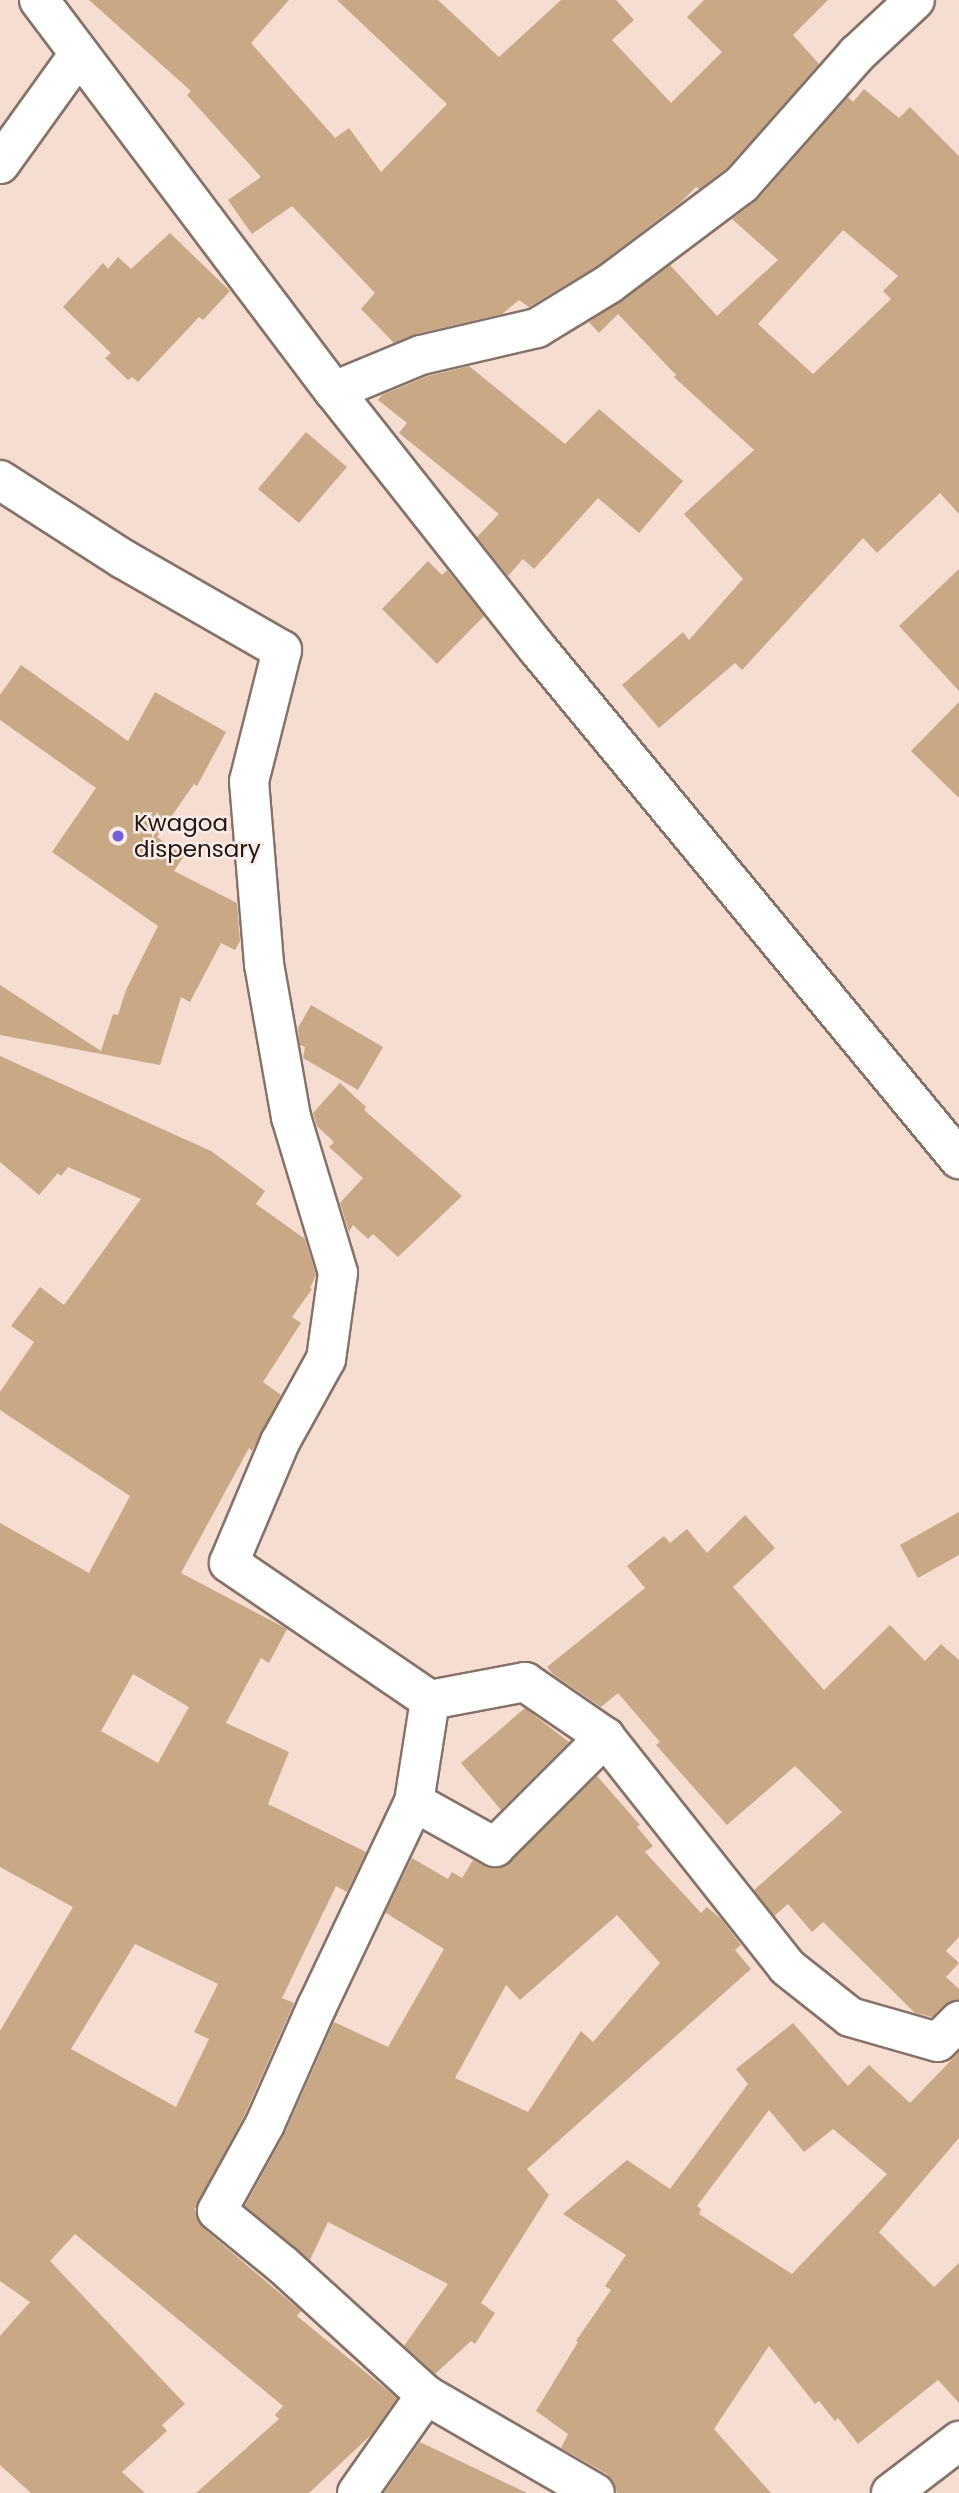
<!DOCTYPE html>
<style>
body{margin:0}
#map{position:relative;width:959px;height:2493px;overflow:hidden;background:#f5ddd2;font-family:Poppins,sans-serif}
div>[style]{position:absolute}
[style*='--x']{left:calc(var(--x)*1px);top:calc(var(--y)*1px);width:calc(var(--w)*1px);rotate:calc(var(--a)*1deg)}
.building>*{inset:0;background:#c9a886}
.roads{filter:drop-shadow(2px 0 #877268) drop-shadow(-2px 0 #877268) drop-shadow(0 2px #877268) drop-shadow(0 -2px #877268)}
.street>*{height:38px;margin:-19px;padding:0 19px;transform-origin:19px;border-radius:19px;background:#fff}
.dots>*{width:19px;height:19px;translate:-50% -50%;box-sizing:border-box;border:4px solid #fbece6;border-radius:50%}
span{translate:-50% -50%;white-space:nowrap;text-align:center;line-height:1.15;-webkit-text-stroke:5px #fbece6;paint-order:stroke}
.poi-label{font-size:23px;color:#1f1713}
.left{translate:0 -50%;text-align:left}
</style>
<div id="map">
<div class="building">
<i style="clip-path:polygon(89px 0,289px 0,251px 43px,335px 138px,349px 128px,381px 172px,447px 104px,337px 0,438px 0,499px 57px,561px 0,616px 0,634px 20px,612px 40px,671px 103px,722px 52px,687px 17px,704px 0,828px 0,793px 35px,819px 64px,727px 168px,699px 189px,696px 187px,681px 202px,597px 266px,529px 307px,519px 300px,502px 314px,416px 334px,394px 343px,361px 309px,375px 293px,292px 206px,252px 234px,228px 200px,261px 177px,187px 95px,191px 91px)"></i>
<i style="clip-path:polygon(evenodd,864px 89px,899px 118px,910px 107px,959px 156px,959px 514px,940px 493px,877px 553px,863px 538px,742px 670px,735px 663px,659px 728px,622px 685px,683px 632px,689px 640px,743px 579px,684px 514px,754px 450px,674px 377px,676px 375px,618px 314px,599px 333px,589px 322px,670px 265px,717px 316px,778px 260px,732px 219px,758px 199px,848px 97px,853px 102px,864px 89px,843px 230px,898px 276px,883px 291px,891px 299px,813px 374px,758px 324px,843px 230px)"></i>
<i style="clip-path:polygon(170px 233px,230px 291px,203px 320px,199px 317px,138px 382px,132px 377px,128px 380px,105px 358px,111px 353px,63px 307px,103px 263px,108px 269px,118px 257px,131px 269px)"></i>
<i style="clip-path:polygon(469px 366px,565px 444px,599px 409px,683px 481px,639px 533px,598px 498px,534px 569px,523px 559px,508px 576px,477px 537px,499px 514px,399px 433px,407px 423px,378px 400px,382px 395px,428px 376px)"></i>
<i style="clip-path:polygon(306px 432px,347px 467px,299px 523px,258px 489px)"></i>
<i style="clip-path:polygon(428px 561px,442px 575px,447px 570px,484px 616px,437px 664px,382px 609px)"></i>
<i style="clip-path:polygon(959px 569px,959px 691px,899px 626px)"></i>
<i style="clip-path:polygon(21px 665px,128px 741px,155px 692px,226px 732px,197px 786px,194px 784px,157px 837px,184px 856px,174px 871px,237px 903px,240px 941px,235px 950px,221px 943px,190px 1002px,181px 997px,160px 1065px,0 1035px,0 985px,101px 1051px,113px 1014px,118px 1015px,126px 990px,158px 926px,52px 852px,96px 788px,0 720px,0 695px)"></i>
<i style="clip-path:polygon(959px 702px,959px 798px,911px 751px)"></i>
<i style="clip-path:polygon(311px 1005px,383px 1047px,358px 1090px,303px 1058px,305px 1047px,300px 1045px,298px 1028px)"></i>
<i style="clip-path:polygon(evenodd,0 1056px,211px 1151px,265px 1191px,256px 1204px,305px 1239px,316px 1275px,310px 1288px,312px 1289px,292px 1317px,301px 1323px,263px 1382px,281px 1395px,252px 1451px,249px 1448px,181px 1573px,287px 1629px,269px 1663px,261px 1658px,226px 1723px,289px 1752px,268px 1804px,366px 1852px,347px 1892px,336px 1886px,282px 1998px,294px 2003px,245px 2114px,195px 2209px,203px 2228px,301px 2311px,297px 2316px,397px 2398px,372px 2434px,309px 2493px,196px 2493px,279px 2419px,275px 2415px,283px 2406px,75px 2234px,50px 2261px,185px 2404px,162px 2425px,167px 2431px,122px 2472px,145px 2493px,31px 2493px,0 2465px,0 2336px,30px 2302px,0 2281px,0 2031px,73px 1907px,0 1867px,0 1523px,89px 1573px,130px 1496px,0 1410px,0 1392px,34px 1342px,11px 1326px,40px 1287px,64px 1305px,141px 1199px,68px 1167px,61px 1176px,58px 1173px,39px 1195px,0 1162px,0 1056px,133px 1674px,189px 1707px,158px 1763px,101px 1731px,133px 1674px,0 1056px,135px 1944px,218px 1984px,194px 2032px,209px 2039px,176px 2107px,71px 2049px,135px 1944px)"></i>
<i style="clip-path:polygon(340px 1083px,366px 1107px,364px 1110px,462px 1196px,398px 1257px,373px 1234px,368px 1239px,353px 1225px,349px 1232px,340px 1203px,363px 1178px,329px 1147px,334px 1142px,317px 1126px,313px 1113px)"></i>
<i style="clip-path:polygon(959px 1512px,959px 1555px,918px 1578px,900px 1545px)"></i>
<i style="clip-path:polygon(745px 1515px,775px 1548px,733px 1587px,824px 1690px,890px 1625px,925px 1661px,941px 1644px,959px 1660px,959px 1937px,946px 1951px,959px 1963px,946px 1977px,959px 1989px,959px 2000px,944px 2005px,932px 2017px,915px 2013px,823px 1922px,812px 1932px,788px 1904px,774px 1916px,754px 1890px,842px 1812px,795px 1766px,727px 1825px,656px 1745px,660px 1742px,618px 1693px,601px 1707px,554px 1675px,547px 1667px,645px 1588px,627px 1566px,664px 1536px,670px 1543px,687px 1529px,707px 1553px)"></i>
<i style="clip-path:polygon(525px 1708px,569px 1742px,501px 1810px,461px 1763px)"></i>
<i style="clip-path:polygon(evenodd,597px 1776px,640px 1825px,637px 1827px,653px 1846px,645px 1852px,701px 1913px,707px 1907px,721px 1919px,741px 1945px,735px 1950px,751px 1969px,527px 2169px,549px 2195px,481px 2303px,495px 2313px,475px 2344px,471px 2341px,435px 2374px,404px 2346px,448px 2284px,328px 2222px,310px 2260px,245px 2206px,285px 2133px,334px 2022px,388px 2047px,444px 1949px,386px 1913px,384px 1915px,412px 1858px,448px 1879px,452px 1872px,462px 1878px,473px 1860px,499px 1868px,510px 1862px,597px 1776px,617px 1915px,660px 1963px,593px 2042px,581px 2031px,528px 2112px,455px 2078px,506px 1985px,520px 2000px,617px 1915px)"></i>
<i style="clip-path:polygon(evenodd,793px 2023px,848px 2086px,869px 2065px,910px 2103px,959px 2052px,959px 2138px,879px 2232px,934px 2287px,959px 2263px,959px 2403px,938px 2380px,858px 2444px,838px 2418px,835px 2421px,819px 2401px,815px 2404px,769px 2346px,714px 2429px,771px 2493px,617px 2493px,614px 2483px,607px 2474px,561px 2448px,568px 2434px,536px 2411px,578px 2342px,576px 2341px,611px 2290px,605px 2286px,626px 2255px,563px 2214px,627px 2160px,670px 2189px,748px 2084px,736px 2069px,793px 2023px,769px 2110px,804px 2152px,833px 2129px,887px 2174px,792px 2274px,699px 2214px,701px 2209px,697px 2206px,769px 2110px)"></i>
<i style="clip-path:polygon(420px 2442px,527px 2493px,384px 2493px)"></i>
</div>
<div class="roads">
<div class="street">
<i style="--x:39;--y:0;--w:490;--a:53"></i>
<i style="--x:334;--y:391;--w:328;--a:51.7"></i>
<i style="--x:537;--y:648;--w:663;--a:50.45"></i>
<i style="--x:0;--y:164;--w:135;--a:-54.3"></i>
<i style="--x:334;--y:391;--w:94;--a:-22.5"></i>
<i style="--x:421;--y:355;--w:119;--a:-13.1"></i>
<i style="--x:537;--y:328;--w:84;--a:-31.4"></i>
<i style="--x:609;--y:284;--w:166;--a:-36.9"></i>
<i style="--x:742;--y:184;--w:174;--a:-48.5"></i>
<i style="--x:857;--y:54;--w:79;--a:-43"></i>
<i style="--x:0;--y:480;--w:146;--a:32.7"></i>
<i style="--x:123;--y:559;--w:183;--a:29.8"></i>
<i style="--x:282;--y:650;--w:135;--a:104.1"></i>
<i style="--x:249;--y:781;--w:184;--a:85.3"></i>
<i style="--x:264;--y:964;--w:155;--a:80"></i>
<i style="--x:291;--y:1117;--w:163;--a:73.2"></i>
<i style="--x:338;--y:1273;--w:87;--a:97.9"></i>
<i style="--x:326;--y:1359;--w:95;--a:119"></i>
<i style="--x:280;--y:1442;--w:131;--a:112.9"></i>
<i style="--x:229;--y:1563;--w:243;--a:34.3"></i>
<i style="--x:430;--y:1700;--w:103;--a:98.9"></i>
<i style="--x:414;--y:1802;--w:226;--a:115.4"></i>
<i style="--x:317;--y:2006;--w:129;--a:113.8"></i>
<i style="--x:265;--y:2124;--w:99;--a:118.9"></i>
<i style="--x:217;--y:2211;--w:85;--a:39.3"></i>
<i style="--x:283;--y:2265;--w:193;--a:42.3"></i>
<i style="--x:430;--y:1700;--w:97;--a:-10.7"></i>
<i style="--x:525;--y:1682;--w:97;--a:34.5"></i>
<i style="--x:605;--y:1737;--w:293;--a:51.6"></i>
<i style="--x:787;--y:1967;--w:80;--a:38.4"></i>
<i style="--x:850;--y:2017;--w:91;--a:15.9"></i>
<i style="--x:938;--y:2042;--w:30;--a:-45"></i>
<i style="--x:414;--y:1802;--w:93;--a:29.1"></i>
<i style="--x:495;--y:1847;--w:156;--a:-45"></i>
<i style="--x:357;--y:2493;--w:120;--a:-54.9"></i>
<i style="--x:426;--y:2395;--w:195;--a:30.1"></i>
<i style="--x:891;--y:2493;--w:86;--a:-37.4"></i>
</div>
</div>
<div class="dots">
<i style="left:118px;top:836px;background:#7260da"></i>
</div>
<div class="poi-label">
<span class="left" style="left:134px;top:836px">Kwagoa<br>dispensary</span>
</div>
</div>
